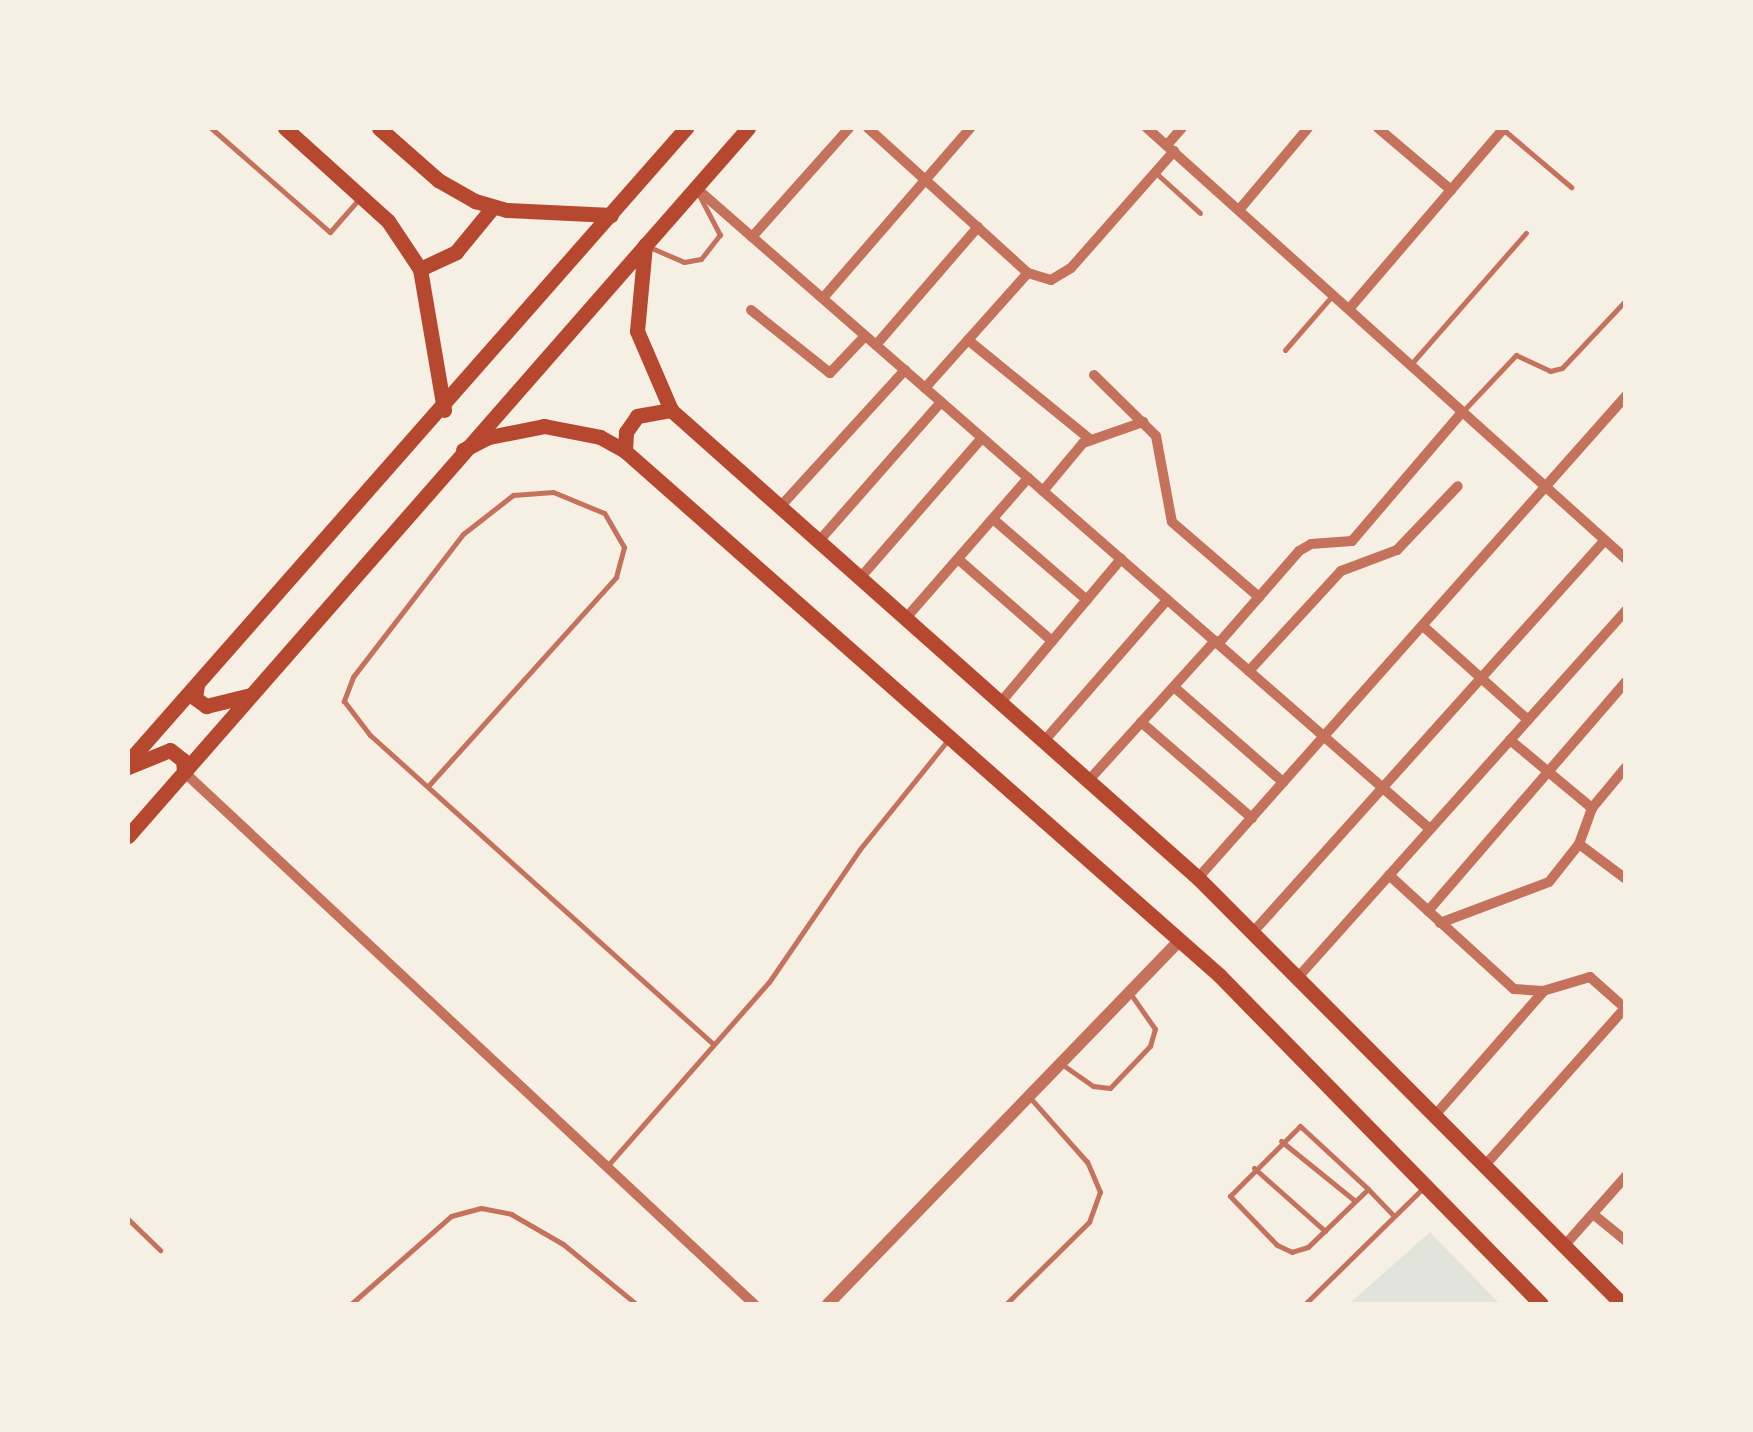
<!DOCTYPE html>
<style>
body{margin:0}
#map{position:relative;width:1753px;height:1432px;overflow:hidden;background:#f6efe4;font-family:"Space Grotesk",sans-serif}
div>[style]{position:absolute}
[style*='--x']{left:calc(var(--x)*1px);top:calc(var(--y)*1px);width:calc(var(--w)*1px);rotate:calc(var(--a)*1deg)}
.green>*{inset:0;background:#e2e4dc}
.service>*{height:5px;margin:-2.5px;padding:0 2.5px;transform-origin:2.5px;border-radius:2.5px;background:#c5725c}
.minor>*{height:10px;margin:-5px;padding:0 5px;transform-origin:5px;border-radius:5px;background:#c5725c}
.tertiary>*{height:12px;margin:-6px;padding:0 6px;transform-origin:6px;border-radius:6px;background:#c5725c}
.secondary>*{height:15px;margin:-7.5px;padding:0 7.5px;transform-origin:7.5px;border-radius:7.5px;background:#b5482f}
span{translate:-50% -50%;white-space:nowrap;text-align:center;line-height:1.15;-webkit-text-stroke:8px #f6efe4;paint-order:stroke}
.frame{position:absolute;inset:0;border:130px solid #f6efe4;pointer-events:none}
</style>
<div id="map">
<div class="green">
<i style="clip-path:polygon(1430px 1232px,1500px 1304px,1349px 1304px)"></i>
</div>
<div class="service">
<i style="--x:211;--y:128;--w:158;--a:41.2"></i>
<i style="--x:330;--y:232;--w:44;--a:-48.7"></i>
<i style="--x:1505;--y:131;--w:87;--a:40.3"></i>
<i style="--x:1157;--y:174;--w:58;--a:42.2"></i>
<i style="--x:647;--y:246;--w:40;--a:23.4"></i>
<i style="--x:684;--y:262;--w:17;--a:-10"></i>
<i style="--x:701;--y:259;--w:31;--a:-52"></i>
<i style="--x:720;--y:235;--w:45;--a:-117.7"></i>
<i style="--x:1285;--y:350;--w:70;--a:-49"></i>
<i style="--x:1412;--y:363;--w:173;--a:-48.8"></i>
<i style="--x:1464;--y:410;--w:76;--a:-46.6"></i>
<i style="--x:1516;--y:355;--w:38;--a:25"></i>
<i style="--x:1550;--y:371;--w:12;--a:-14"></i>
<i style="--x:1562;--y:368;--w:93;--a:-46.7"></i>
<i style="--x:429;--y:785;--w:280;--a:-48"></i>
<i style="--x:616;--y:577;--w:31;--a:-75"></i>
<i style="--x:624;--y:547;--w:39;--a:-120"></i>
<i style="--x:604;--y:513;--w:55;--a:-157.6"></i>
<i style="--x:553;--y:492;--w:40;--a:175.7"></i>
<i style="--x:513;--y:495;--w:63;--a:142"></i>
<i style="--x:463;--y:534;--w:180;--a:127.6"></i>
<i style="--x:353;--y:677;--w:26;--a:111"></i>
<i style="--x:344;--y:701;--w:43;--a:52.6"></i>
<i style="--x:370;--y:735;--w:462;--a:42"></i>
<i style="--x:1063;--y:1065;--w:37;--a:35"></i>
<i style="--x:1093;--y:1086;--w:17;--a:7"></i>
<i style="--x:1110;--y:1088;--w:58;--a:-46.4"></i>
<i style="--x:1150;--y:1046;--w:18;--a:-74"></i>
<i style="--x:1155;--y:1029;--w:44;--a:-124.8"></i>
<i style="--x:1281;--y:1141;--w:95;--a:39"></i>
<i style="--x:609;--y:1164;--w:242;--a:-48.7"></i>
<i style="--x:769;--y:982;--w:161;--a:-55.6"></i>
<i style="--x:860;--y:849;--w:140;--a:-51.1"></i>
<i style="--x:1254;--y:1168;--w:95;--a:41.6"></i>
<i style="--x:1368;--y:1189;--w:83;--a:136"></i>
<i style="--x:1308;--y:1247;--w:17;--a:163"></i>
<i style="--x:1292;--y:1252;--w:17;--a:-155"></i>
<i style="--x:1277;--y:1245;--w:68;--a:-133.8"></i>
<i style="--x:1230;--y:1196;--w:99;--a:-45"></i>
<i style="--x:1300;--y:1126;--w:93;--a:42.8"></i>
<i style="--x:1368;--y:1189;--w:37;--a:46"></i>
<i style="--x:128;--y:1219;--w:45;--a:44.1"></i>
<i style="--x:351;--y:1304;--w:133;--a:-41.3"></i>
<i style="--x:451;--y:1216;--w:31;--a:-15"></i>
<i style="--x:481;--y:1208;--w:31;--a:11"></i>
<i style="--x:511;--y:1214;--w:60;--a:30"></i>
<i style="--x:563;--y:1244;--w:94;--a:39.4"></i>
<i style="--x:1006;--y:1304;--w:117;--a:-44.7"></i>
<i style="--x:1089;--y:1222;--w:32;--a:-70"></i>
<i style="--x:1100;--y:1192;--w:33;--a:-113"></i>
<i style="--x:1087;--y:1162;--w:84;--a:-131.6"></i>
<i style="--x:1305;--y:1304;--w:167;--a:-44.5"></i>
</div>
<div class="minor">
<i style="--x:868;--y:128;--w:216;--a:42.2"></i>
<i style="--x:1028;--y:273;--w:24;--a:17"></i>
<i style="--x:1051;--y:280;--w:23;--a:-31"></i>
<i style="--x:1071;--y:268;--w:156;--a:-48.6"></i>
<i style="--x:1147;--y:128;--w:644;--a:41.98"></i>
<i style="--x:1378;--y:128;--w:96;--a:40.3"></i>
<i style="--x:1167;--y:145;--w:23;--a:-49"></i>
<i style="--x:695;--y:187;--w:976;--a:41.14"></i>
<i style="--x:1239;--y:210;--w:107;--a:-49.9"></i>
<i style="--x:752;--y:237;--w:146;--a:-48.3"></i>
<i style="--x:823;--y:298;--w:225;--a:-49.1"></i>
<i style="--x:1349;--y:309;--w:238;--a:-49.4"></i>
<i style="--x:751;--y:310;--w:101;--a:38.6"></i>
<i style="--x:830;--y:373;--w:51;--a:-46.6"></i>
<i style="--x:968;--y:340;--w:157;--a:39.1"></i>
<i style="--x:876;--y:345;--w:156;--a:-49.2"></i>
<i style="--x:1094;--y:375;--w:87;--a:44.5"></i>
<i style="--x:1156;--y:436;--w:87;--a:79.5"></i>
<i style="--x:1172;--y:522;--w:115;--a:40.8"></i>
<i style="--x:925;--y:388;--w:154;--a:-48.2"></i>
<i style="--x:1043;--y:491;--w:62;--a:-50.2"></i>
<i style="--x:1083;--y:443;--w:64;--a:-19.3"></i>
<i style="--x:779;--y:508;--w:187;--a:-47.6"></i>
<i style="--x:993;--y:519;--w:124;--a:40.8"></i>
<i style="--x:819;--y:541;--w:185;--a:-48.7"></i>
<i style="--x:958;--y:559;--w:125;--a:41.1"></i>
<i style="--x:861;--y:577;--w:184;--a:-49"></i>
<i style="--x:906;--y:618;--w:186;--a:-48.9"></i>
<i style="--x:1423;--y:626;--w:141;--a:41.8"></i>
<i style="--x:1218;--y:644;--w:123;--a:-48.9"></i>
<i style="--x:1299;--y:551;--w:14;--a:-30"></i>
<i style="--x:1311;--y:544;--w:41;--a:-4.2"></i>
<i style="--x:1352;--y:541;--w:170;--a:-49.5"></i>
<i style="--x:1249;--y:671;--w:136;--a:-47.4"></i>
<i style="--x:1341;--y:571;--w:60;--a:-20.6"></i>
<i style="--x:1397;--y:550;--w:88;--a:-46.4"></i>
<i style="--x:1174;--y:687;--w:145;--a:41.1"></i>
<i style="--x:1001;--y:702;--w:187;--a:-50"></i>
<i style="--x:1141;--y:722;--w:147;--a:40.9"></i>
<i style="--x:1045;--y:740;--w:186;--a:-48.9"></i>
<i style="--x:1510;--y:740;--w:107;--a:39.7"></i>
<i style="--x:184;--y:772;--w:780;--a:43.03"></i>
<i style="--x:1089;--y:780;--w:188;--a:-47.8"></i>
<i style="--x:1579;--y:844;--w:59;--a:36.7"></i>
<i style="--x:1389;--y:875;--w:169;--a:42.4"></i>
<i style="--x:1514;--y:989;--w:29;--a:4"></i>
<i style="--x:1543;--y:991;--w:49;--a:-16.6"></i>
<i style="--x:1590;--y:977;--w:48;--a:41.6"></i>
<i style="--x:1198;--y:878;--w:645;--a:-48.4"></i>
<i style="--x:1428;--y:911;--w:303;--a:-49.2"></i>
<i style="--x:1440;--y:923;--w:116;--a:-20.6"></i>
<i style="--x:1549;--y:882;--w:48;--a:-51.7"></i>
<i style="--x:1579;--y:844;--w:38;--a:-70"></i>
<i style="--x:1592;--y:808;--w:53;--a:-50.3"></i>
<i style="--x:1254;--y:931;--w:525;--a:-48.09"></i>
<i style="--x:1300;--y:975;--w:489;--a:-48.2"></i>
<i style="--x:1437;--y:1113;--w:161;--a:-48.8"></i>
<i style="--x:1487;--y:1163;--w:208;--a:-48.3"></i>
<i style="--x:1593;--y:1214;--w:43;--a:39.3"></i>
<i style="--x:1565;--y:1245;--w:92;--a:-48.5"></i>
</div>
<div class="tertiary">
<i style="--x:828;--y:1304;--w:506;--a:-45.96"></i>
</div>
<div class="secondary">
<i style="--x:285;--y:128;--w:139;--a:42.1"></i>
<i style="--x:388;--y:221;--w:58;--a:56.3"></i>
<i style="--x:420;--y:269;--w:143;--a:80.3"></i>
<i style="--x:379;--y:128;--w:79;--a:41.4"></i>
<i style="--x:438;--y:180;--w:43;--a:29.6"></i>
<i style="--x:475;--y:201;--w:33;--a:16"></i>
<i style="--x:507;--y:210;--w:104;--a:2.8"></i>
<i style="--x:645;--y:245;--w:86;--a:95.3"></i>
<i style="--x:637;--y:331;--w:86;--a:66.7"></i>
<i style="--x:671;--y:410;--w:705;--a:41.61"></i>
<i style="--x:1198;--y:878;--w:601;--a:45.13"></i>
<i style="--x:420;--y:269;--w:40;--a:-25"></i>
<i style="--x:456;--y:252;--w:58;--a:-50.6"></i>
<i style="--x:463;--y:450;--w:29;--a:-27"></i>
<i style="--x:489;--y:437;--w:56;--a:-11.3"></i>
<i style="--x:544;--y:426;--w:57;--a:11.1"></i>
<i style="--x:600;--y:437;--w:29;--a:29"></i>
<i style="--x:625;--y:451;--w:792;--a:41.42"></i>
<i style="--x:1219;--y:975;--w:460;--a:45.6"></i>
<i style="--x:625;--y:451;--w:19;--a:-87"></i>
<i style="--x:626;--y:432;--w:19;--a:-55"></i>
<i style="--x:637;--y:416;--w:35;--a:-10"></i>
<i style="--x:197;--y:685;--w:13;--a:99"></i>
<i style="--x:195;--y:698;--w:14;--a:36"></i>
<i style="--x:206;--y:706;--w:46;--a:-13.7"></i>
<i style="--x:128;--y:762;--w:845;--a:-48.65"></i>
<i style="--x:128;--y:767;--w:45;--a:-22"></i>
<i style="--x:170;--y:750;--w:16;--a:38"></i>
<i style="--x:183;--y:760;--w:12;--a:85"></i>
<i style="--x:128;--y:836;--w:941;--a:-48.79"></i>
</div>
<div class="frame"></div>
</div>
